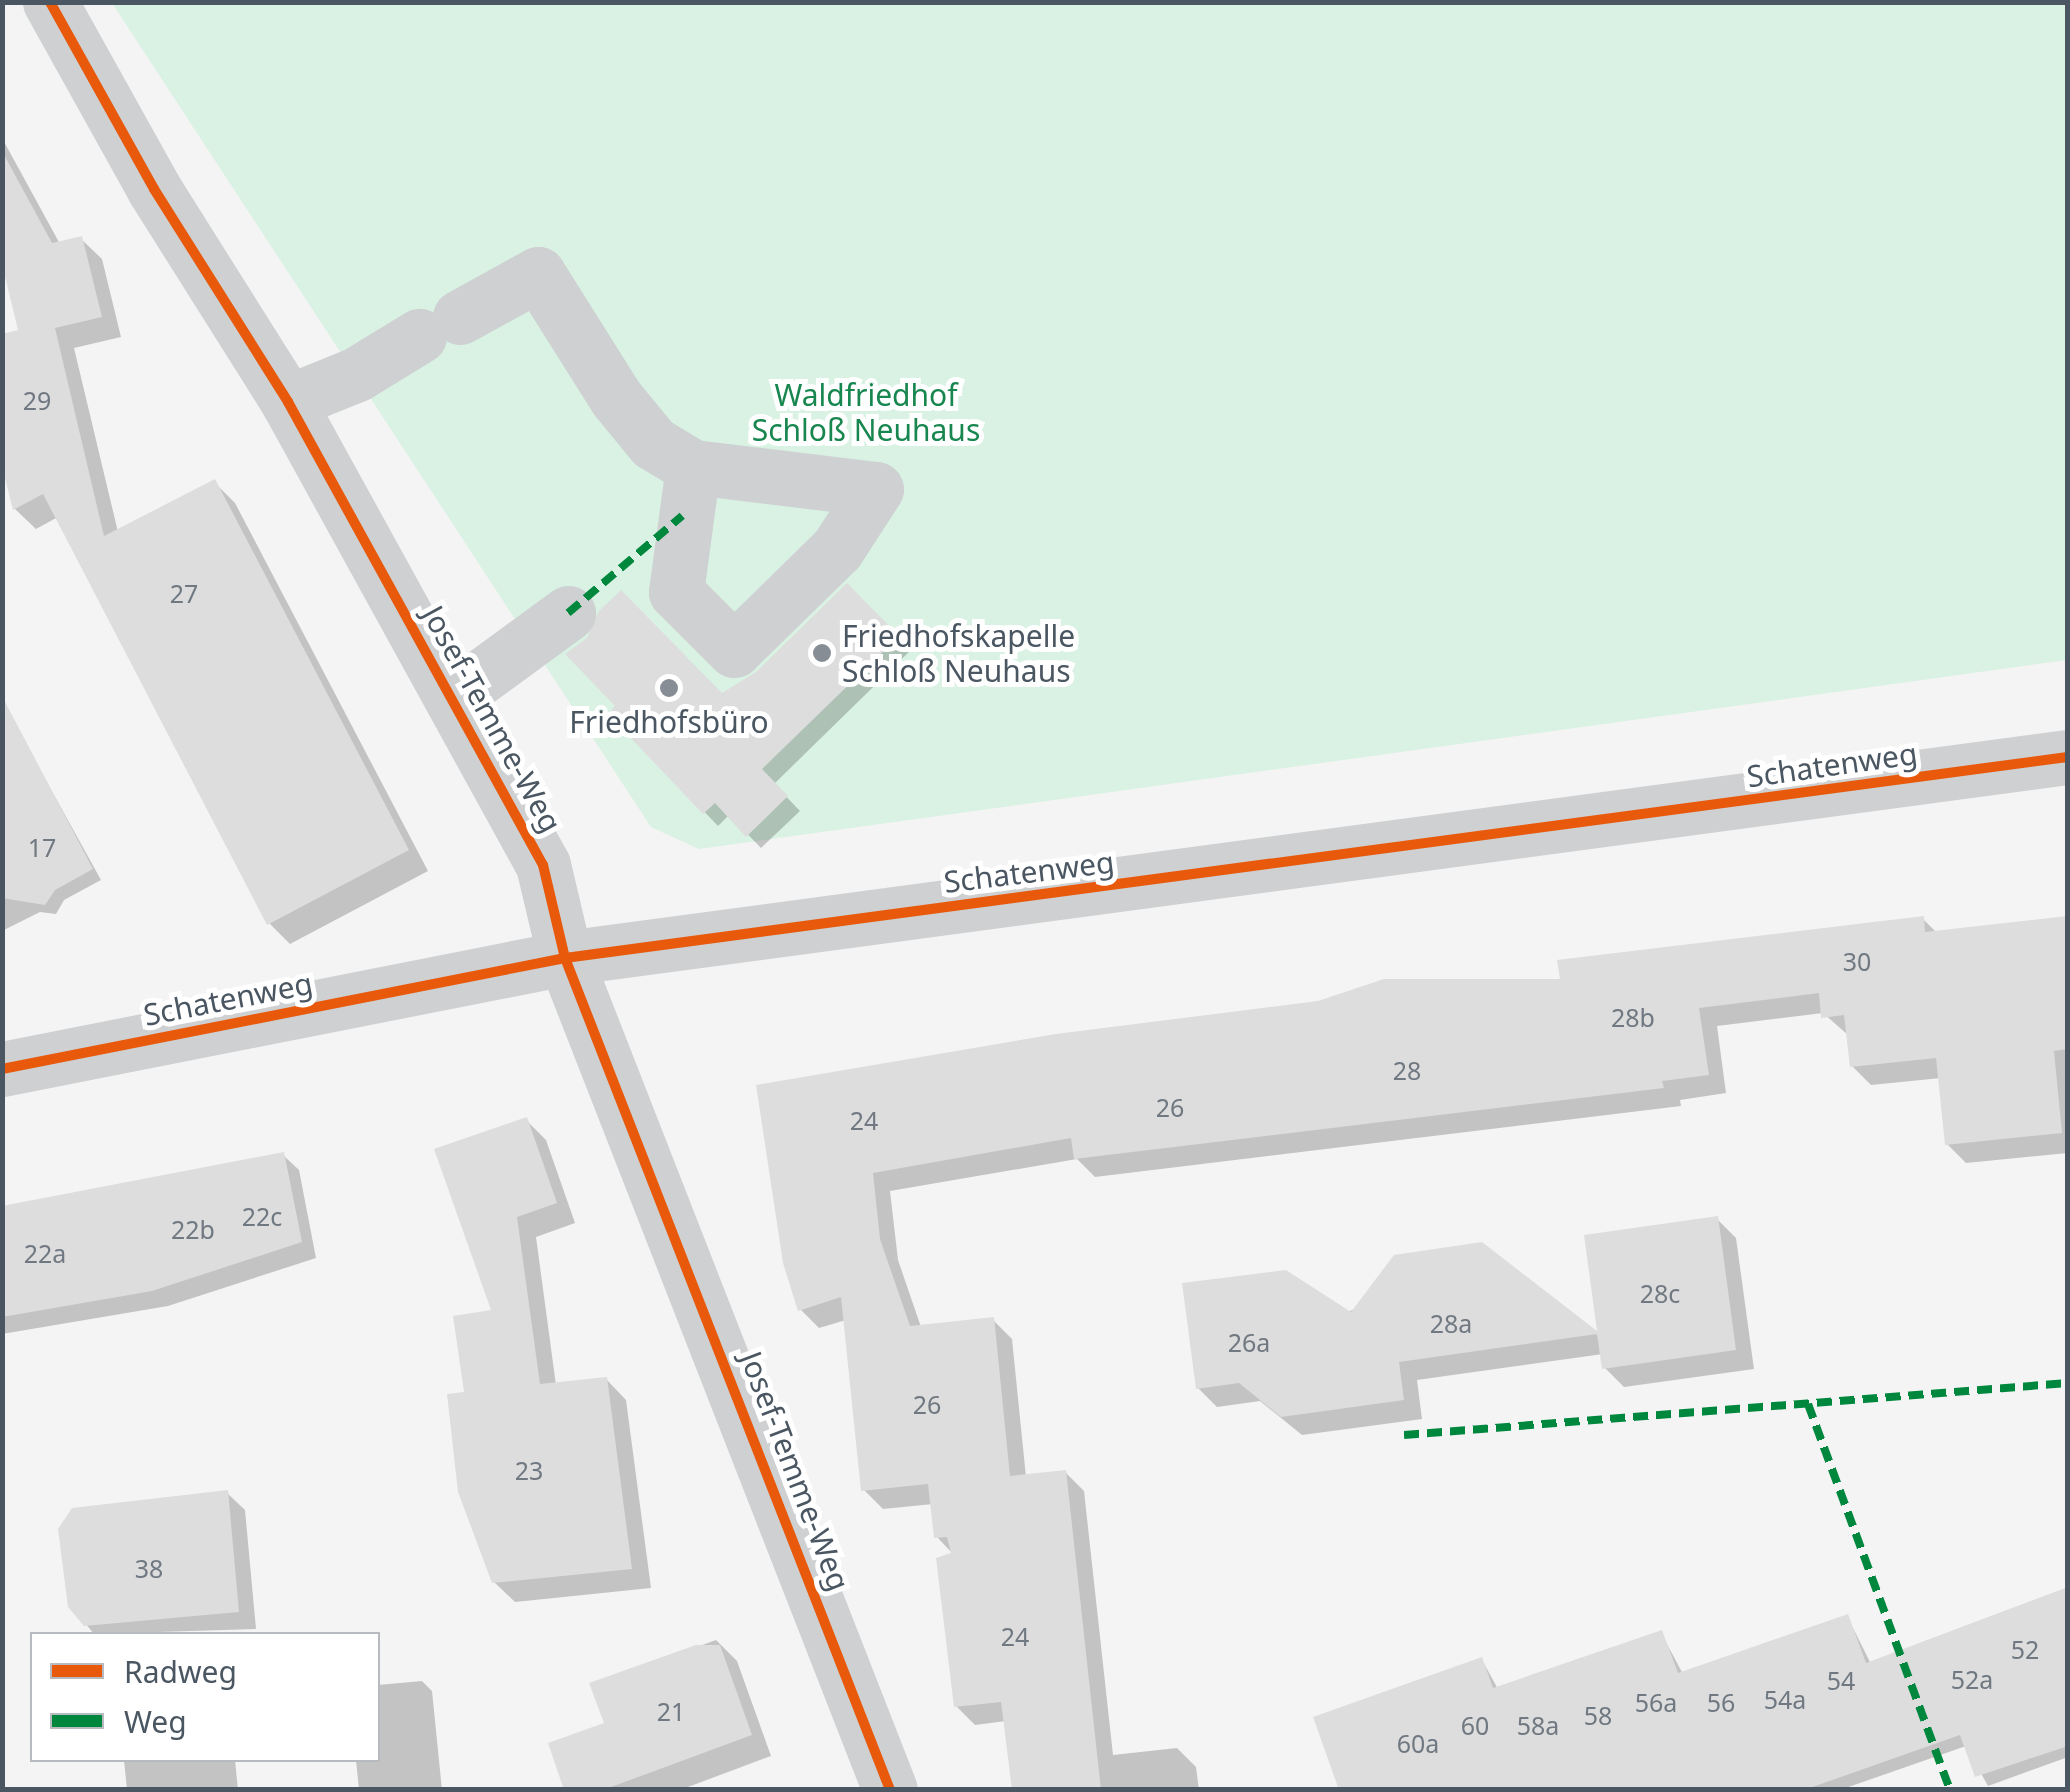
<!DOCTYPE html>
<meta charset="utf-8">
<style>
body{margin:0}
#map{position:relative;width:2070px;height:1792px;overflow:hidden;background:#f4f4f4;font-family:"Noto Sans",sans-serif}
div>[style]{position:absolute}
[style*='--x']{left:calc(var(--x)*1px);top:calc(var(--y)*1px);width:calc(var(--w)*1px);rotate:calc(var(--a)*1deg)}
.green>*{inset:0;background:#d9f2e3}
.shadow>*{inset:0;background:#0003}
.building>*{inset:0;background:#ddddde}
.minor>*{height:55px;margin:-27.5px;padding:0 27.5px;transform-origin:27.5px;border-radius:27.5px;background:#ced0d2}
.quiet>*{height:8px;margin-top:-4px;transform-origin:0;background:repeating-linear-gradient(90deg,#00873e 0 15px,transparent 0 23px)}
.cycleway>*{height:10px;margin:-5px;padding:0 5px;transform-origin:5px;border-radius:5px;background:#e8590c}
.dots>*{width:28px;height:28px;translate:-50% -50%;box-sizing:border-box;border:5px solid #fff;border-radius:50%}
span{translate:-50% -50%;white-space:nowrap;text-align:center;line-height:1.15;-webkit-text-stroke:10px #fff;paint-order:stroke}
.number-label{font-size:25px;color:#707881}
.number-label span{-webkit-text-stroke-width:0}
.park-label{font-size:30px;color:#17864f}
.poi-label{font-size:30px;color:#4a5661}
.left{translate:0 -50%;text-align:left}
.street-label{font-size:30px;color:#4a5661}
.frame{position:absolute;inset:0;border:5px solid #4a5661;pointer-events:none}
.legend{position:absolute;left:30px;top:1632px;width:350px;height:130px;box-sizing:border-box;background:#fff;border:2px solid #b7bbc0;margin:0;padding:12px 18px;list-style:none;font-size:30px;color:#4a5661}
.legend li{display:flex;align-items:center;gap:20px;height:50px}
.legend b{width:50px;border:2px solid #b7bbc0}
</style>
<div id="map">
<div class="green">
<i style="clip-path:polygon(112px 3px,2067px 3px,2067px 660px,699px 849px,651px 827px)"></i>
</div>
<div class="shadow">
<i style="clip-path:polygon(2px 138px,60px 244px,81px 239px,102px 259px,121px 337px,74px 348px,118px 532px,214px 482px,235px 503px,428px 871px,290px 944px,269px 923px,58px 517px,36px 529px,15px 509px,21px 332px,2px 253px)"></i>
<i style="clip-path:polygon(847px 586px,910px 651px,774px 784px,800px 811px,761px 848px,729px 815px,718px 826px,611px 714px,722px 696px,757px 674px)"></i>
<i style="clip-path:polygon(17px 728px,101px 880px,64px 900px,56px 914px,40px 912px,2px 931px,2px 736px)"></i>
<i style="clip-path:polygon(1923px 919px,1937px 933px,2068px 919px,2068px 1153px,1966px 1163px,1947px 1144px,1941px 1078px,1871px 1085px,1852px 1066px,1848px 1035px,1823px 1013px,1717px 1026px,1726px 1093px,1680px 1100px,1681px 1106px,1095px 1177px,1077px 1159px,890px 1191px,898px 1260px,921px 1327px,993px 1320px,1012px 1339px,1026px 1477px,1065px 1472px,1084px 1491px,1113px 1755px,1177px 1748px,1196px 1767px,1199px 1790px,1015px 1790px,1006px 1721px,975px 1725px,956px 1706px,954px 1555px,937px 1537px,933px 1504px,883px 1509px,864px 1490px,846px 1320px,819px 1328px,800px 1309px,759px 1087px,1562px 982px,1560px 962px)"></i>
<i style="clip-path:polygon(526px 1120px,546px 1140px,575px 1223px,536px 1237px,556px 1385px,606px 1379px,626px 1400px,651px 1588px,515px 1602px,494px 1582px,467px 1394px,495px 1312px)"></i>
<i style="clip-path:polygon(283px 1155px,299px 1170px,316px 1258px,168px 1306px,2px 1334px,2px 1207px)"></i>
<i style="clip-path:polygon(1717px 1219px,1736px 1238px,1754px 1369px,1624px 1387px,1605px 1368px,1603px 1354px,1417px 1380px,1422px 1419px,1302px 1435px,1260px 1401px,1217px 1407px,1198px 1388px,1481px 1245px,1600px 1337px)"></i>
<i style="clip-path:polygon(227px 1493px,245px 1510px,256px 1629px,94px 1634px,71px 1606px)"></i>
<i style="clip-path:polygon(2068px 1590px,2068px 1757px,1988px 1786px,1966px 1746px,1840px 1790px,1341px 1790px,1482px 1660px,1498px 1689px,1661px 1633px,1683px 1674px,1847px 1616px,1871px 1664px)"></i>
<i style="clip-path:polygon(716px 1640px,737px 1661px,771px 1756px,680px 1790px,567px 1790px,607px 1724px,592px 1685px)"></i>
<i style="clip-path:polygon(422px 1681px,432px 1691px,442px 1790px,359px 1790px,356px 1760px,378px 1760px,378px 1685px)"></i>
<i style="clip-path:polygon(124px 1760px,235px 1760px,238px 1790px,127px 1790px)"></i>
</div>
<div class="building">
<i style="clip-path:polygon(2px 151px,52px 243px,82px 236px,102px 317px,55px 328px,104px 536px,215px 479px,409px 850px,267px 925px,43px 494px,13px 510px,2px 466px,2px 334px,18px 330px,2px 264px)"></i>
<i style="clip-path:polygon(847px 583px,899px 636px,762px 769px,788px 796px,746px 837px,715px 803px,703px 814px,608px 714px,615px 706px,565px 654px,587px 638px,599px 611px,621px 590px,722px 693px,756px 672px)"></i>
<i style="clip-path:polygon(2px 696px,93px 869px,55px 890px,45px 905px,2px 898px)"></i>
<i style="clip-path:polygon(1924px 916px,1925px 932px,2068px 916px,2068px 1049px,2054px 1051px,2062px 1133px,1945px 1145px,1936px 1058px,1850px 1067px,1844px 1015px,1821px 1018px,1819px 993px,1699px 1008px,1709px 1075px,1662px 1081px,1664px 1088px,1074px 1159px,1071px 1138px,873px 1173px,880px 1239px,910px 1326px,994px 1317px,1010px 1476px,1066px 1470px,1101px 1790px,1012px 1790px,1001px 1702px,954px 1707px,936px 1558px,951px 1553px,947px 1537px,934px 1538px,928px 1484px,861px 1491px,841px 1297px,798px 1311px,783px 1263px,756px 1085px,1056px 1034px,1318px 1001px,1384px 979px,1560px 979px,1557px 960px)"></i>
<i style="clip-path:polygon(527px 1117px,557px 1203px,517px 1217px,540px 1384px,607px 1377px,632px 1569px,492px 1583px,458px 1492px,447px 1394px,464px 1392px,453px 1316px,491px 1310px,434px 1149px)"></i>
<i style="clip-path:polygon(284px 1152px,302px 1242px,152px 1291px,2px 1317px,2px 1206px)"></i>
<i style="clip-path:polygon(1718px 1216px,1736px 1350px,1602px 1369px,1597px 1334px,1399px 1362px,1404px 1400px,1281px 1417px,1239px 1383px,1196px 1389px,1182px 1283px,1286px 1270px,1351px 1312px,1394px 1255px,1482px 1242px,1597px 1331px,1584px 1235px)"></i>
<i style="clip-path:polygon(228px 1490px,239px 1612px,84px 1626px,68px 1607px,58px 1529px,72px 1508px)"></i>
<i style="clip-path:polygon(2068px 1587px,2068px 1746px,1975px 1777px,1960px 1735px,1804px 1790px,1339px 1790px,1313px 1717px,1482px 1657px,1493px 1688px,1662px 1630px,1678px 1673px,1848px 1614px,1866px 1663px)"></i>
<i style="clip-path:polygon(696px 1645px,720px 1645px,752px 1735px,603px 1790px,564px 1790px,548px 1743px,604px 1723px,589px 1683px)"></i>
</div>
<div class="minor">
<i style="--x:50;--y:2;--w:214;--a:60.9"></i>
<i style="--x:154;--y:189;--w:252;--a:57.8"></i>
<i style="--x:288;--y:402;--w:529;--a:61.16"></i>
<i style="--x:543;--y:865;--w:96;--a:76.7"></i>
<i style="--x:565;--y:958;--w:893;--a:68.66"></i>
<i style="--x:460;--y:317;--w:89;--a:-28.9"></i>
<i style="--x:538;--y:274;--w:146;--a:57.8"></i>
<i style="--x:616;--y:398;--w:58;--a:50.6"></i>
<i style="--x:653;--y:443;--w:47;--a:31"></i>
<i style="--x:693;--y:467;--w:184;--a:6.9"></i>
<i style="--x:876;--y:489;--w:72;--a:123"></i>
<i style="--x:837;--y:549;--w:144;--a:135.6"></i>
<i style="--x:734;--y:650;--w:82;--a:-135"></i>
<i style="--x:676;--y:592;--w:126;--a:-82.3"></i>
<i style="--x:288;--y:402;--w:74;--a:-22.1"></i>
<i style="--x:357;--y:374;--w:73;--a:-31.5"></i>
<i style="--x:452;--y:698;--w:144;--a:-36.2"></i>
<i style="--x:2;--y:1069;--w:574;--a:-11.15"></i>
<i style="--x:565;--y:958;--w:1516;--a:-7.62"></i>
</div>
<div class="quiet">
<i style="--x:568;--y:613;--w:150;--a:-40.4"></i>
<i style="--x:1808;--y:1404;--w:411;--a:69.8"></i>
<i style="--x:1404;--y:1435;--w:666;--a:-4.48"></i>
</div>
<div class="cycleway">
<i style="--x:50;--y:2;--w:214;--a:60.9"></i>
<i style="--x:154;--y:189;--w:252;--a:57.8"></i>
<i style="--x:288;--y:402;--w:529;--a:61.16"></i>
<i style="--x:543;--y:865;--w:96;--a:76.7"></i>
<i style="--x:565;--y:958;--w:893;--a:68.66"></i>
<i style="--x:2;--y:1069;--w:574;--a:-11.15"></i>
<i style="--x:565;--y:958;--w:1516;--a:-7.62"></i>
</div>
<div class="dots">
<i style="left:822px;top:653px;background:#868d94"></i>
<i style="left:669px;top:688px;background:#868d94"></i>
</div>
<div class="number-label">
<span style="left:37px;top:400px">29</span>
<span style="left:184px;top:593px">27</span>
<span style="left:42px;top:847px">17</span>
<span style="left:1857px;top:961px">30</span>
<span style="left:1633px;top:1017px">28b</span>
<span style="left:1407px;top:1070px">28</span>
<span style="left:1170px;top:1107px">26</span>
<span style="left:864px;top:1120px">24</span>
<span style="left:262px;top:1216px">22c</span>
<span style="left:193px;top:1229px">22b</span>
<span style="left:45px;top:1253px">22a</span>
<span style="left:1660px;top:1293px">28c</span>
<span style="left:1451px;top:1323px">28a</span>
<span style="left:1249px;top:1342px">26a</span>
<span style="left:927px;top:1404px">26</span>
<span style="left:529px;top:1470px">23</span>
<span style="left:149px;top:1568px">38</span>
<span style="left:1015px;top:1636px">24</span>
<span style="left:2025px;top:1649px">52</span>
<span style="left:1972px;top:1679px">52a</span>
<span style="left:1841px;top:1680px">54</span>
<span style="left:1785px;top:1699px">54a</span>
<span style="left:1656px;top:1702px">56a</span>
<span style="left:1721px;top:1702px">56</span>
<span style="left:671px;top:1711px">21</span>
<span style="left:1598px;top:1715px">58</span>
<span style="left:1475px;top:1725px">60</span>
<span style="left:1538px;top:1725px">58a</span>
<span style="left:1418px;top:1743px">60a</span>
</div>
<div class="park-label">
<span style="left:866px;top:412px">Waldfriedhof<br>Schloß Neuhaus</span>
</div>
<div class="poi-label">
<span class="left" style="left:842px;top:653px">Friedhofskapelle<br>Schloß Neuhaus</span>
<span style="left:669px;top:722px">Friedhofsbüro</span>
</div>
<div class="street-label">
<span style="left:492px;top:719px;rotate:61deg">Josef-Temme-Weg</span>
<span style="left:1832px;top:765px;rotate:-8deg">Schatenweg</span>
<span style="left:1029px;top:872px;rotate:-7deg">Schatenweg</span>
<span style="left:228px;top:999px;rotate:-11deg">Schatenweg</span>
<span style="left:795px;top:1471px;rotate:69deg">Josef-Temme-Weg</span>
</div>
<div class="frame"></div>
<ul class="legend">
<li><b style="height:12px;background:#e8590c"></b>Radweg</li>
<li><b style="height:12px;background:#00873e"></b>Weg</li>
</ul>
</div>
